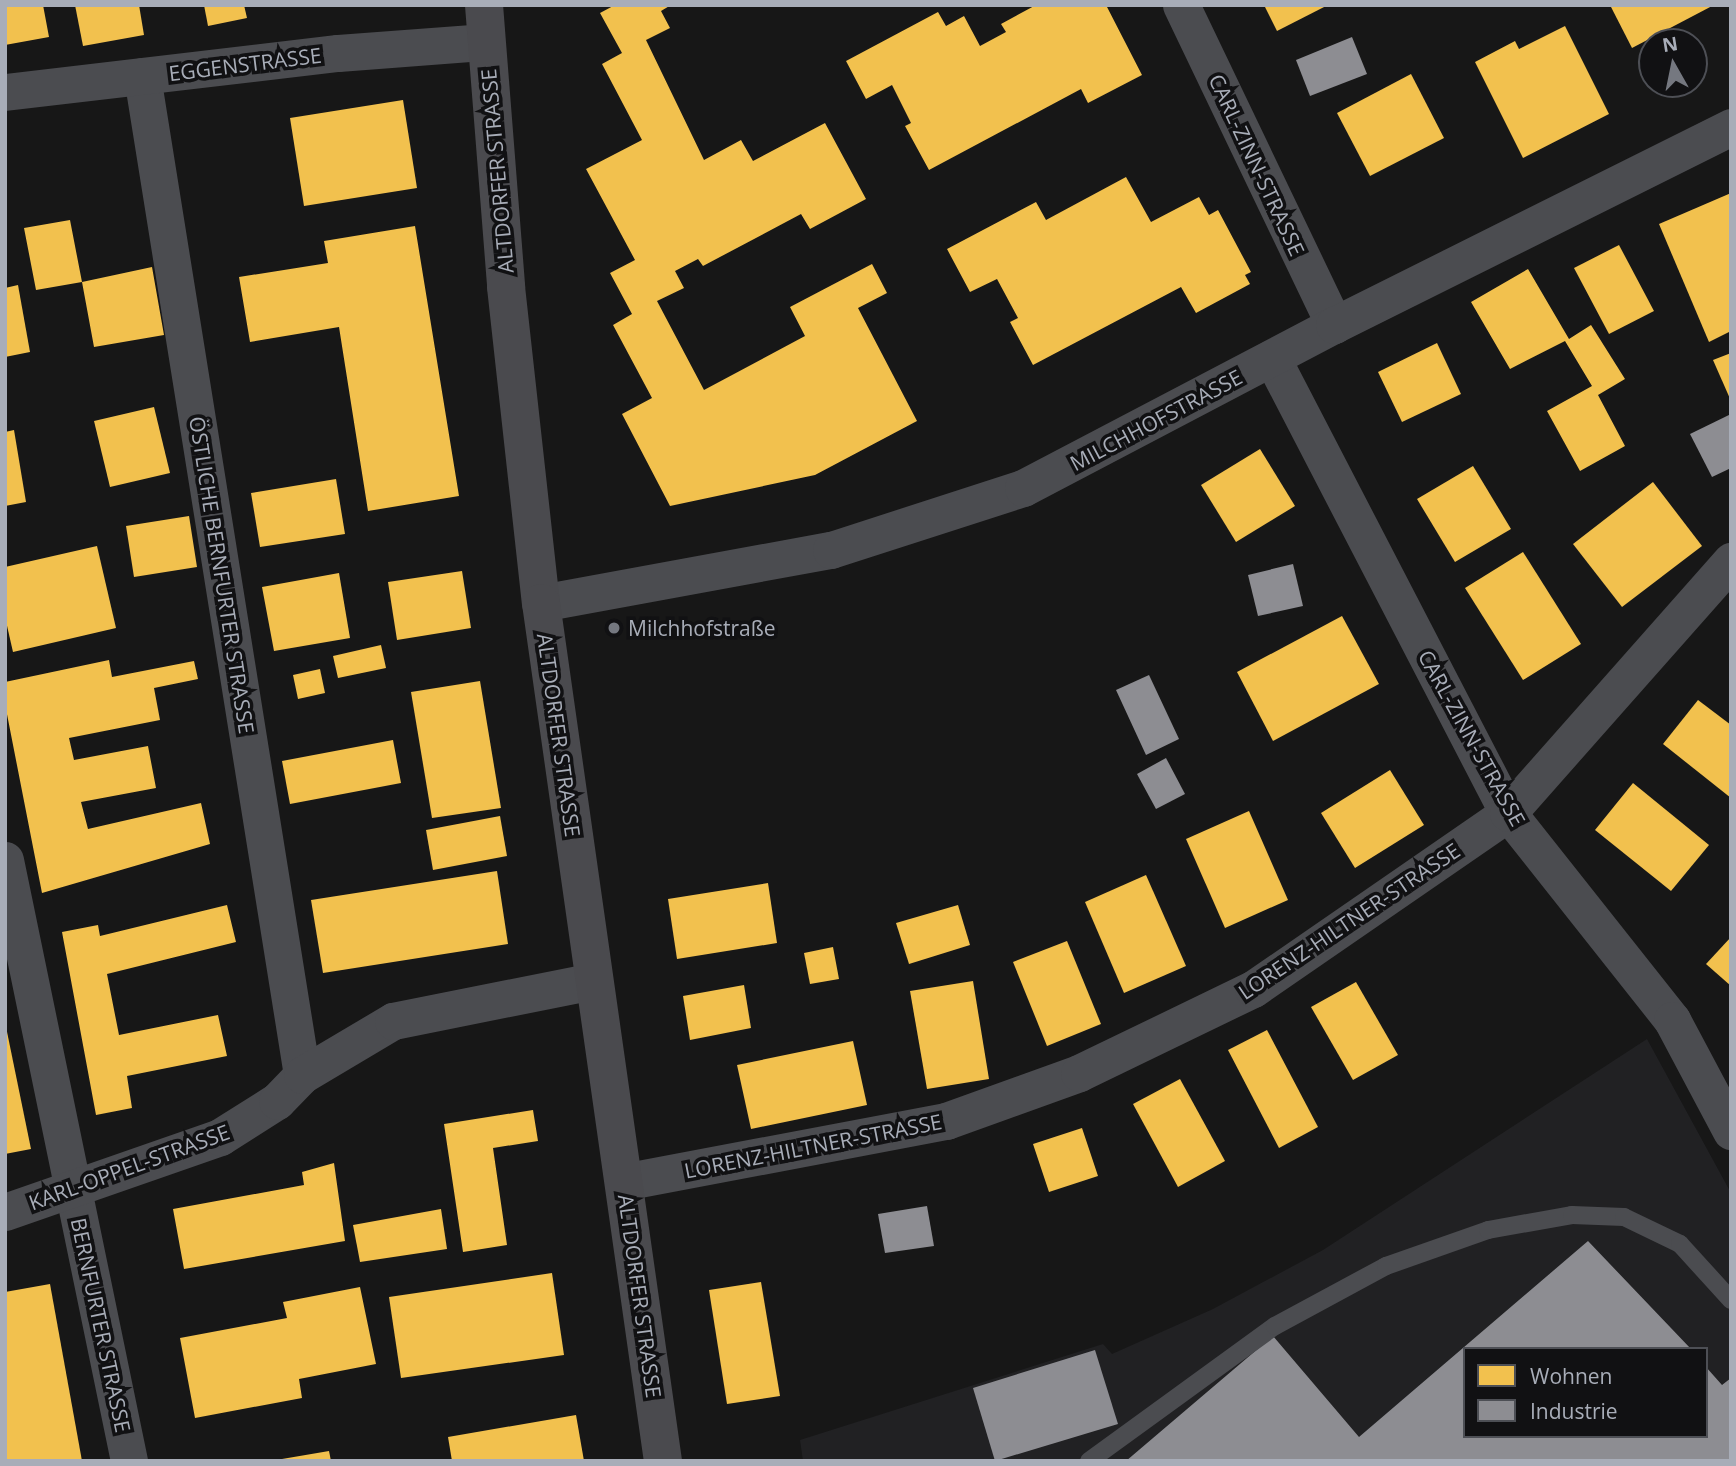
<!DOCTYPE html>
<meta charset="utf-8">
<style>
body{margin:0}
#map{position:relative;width:1736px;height:1466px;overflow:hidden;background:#171717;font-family:"Open Sans",sans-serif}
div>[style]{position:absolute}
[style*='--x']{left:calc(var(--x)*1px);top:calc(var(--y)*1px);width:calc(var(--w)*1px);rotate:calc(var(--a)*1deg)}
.built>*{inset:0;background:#212123}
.homes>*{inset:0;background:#f2c14e}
.industry>*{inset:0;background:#8d8d92}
.lane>*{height:18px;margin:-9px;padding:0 9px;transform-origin:9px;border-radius:9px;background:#4b4c50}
.street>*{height:37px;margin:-18.5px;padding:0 18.5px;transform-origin:18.5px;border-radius:18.5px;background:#4b4c50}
.secondary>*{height:38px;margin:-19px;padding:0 19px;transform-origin:19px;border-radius:19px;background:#4a4a4e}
.dots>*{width:19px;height:19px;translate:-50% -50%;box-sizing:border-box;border:4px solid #111113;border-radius:50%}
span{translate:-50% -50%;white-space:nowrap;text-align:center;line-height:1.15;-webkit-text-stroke:7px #111113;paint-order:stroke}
.street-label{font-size:21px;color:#a8adb8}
.poi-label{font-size:21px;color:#a8adb8}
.left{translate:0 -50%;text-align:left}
.frame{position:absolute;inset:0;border:7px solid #a8adb8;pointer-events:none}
.legend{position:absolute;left:1463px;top:1347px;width:245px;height:91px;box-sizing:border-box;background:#111113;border:2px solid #4d4f55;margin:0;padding:9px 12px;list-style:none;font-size:21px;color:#a8adb8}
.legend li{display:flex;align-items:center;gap:14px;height:35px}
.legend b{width:35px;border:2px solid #4d4f55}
.north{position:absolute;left:1638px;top:28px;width:70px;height:70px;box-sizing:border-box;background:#111113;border:2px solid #4d4f55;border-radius:50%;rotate:351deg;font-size:19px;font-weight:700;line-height:28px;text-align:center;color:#a8adb8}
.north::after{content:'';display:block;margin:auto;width:24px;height:32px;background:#757880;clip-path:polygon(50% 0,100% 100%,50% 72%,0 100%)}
</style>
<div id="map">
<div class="built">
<i style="clip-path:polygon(evenodd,1647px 1039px,1731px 1193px,1731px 1461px,803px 1461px,800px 1440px,1103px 1344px,1112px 1354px,1213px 1309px,1323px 1250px,1647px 1039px,1465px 1349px,1706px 1349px,1706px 1436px,1465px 1436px,1465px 1349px)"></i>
</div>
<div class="homes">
<i style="clip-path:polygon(5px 5px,43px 5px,49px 37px,5px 45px)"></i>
<i style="clip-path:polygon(75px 5px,139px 5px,144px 35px,83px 46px)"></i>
<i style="clip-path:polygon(204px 5px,244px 5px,247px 18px,208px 26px)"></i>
<i style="clip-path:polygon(615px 5px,671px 5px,661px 11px,670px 28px,646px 40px,704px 160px,741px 140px,753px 161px,825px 123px,866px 199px,810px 229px,801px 214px,703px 266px,698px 259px,675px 271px,684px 288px,657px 301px,704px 390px,805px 336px,790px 307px,872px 264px,887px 293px,858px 308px,917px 421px,815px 475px,670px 506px,622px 414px,652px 398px,613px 325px,632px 314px,610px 273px,635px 260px,586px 169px,642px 140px,602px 64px,622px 53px,600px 13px)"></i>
<i style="clip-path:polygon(1036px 5px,1106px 5px,1142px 75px,1088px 103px,1081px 89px,929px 170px,905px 126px,911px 123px,892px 85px,866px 99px,846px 61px,938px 12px,946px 26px,964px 16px,980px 46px,1006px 32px,1001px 24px)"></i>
<i style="clip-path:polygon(1264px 5px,1328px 5px,1277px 31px)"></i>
<i style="clip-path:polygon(1610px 5px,1714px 5px,1632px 48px)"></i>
<i style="clip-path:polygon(1565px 26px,1609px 114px,1523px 158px,1475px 62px,1515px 41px,1519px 49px)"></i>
<i style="clip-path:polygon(1411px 74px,1444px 138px,1370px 176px,1337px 113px)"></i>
<i style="clip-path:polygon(403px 100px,417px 188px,304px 206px,290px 118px)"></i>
<i style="clip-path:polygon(1126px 177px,1151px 222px,1199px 197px,1209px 215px,1218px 210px,1251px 272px,1245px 275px,1250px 284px,1196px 313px,1181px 287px,1033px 365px,1010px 322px,1018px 318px,997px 279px,970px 292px,947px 249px,1036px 202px,1046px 220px)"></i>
<i style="clip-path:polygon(1731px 193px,1731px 331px,1709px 342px,1659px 224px)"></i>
<i style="clip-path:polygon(70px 220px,82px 282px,152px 267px,164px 335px,94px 347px,82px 282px,36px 290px,24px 228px)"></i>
<i style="clip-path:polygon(415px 226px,459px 496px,368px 511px,339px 327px,250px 342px,239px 277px,328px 263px,324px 241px)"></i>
<i style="clip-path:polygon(1619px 245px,1654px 311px,1609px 334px,1574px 268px)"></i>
<i style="clip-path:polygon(1528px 269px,1569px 339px,1591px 325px,1625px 379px,1598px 395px,1625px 446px,1580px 471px,1547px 411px,1592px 386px,1565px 341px,1510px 369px,1471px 302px)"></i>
<i style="clip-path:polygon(18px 285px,30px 352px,5px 357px,5px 288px)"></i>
<i style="clip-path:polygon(1437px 343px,1461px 394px,1402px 422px,1378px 372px)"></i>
<i style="clip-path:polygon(1731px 353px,1731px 401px,1713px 360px)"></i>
<i style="clip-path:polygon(154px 407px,170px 473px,110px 487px,94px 421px)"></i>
<i style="clip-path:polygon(14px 430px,26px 502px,5px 506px,5px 432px)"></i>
<i style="clip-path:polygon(1260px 449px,1295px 506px,1236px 542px,1201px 485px)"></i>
<i style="clip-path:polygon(1473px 466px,1511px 529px,1455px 562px,1417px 499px)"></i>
<i style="clip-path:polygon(336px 479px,345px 534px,260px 547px,251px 493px)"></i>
<i style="clip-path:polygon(1653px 482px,1702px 546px,1622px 607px,1573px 544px)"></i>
<i style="clip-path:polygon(189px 516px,197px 567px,134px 577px,126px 526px)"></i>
<i style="clip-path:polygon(97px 546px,116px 628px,13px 652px,5px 617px,5px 567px)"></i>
<i style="clip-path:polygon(1523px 552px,1581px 644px,1523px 680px,1465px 588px)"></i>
<i style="clip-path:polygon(462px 571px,471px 628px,397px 640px,388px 582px)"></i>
<i style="clip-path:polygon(339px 573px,350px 638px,274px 651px,262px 587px)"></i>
<i style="clip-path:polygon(1342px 616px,1379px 684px,1273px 741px,1237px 672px)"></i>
<i style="clip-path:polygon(381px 645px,386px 668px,338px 678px,333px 656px)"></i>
<i style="clip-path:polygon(109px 660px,112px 677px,194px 661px,198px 679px,154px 688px,160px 720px,69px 738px,74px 760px,148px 746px,156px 788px,81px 802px,88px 829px,201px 803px,210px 844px,42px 893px,5px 704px,5px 682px)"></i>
<i style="clip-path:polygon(320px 669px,325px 693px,298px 699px,293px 675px)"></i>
<i style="clip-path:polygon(480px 681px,501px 808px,432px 818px,411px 692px)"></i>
<i style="clip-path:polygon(1698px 700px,1731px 725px,1731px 798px,1663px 744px)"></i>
<i style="clip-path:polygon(393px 740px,401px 783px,290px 804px,282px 761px)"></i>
<i style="clip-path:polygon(1390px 770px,1424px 825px,1355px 868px,1321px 813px)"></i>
<i style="clip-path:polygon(1633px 783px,1709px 845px,1671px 891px,1595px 830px)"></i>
<i style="clip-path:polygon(1249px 811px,1288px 900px,1225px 928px,1186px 839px)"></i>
<i style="clip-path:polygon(500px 816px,507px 856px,433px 870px,426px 830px)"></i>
<i style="clip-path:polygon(497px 871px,508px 944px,323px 973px,311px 900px)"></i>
<i style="clip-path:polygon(1146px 875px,1186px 966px,1124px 993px,1085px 902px)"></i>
<i style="clip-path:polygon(768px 883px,777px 943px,677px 959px,668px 899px)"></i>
<i style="clip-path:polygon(227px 905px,236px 942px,107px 974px,119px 1035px,218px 1015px,227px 1056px,127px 1076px,132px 1108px,96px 1115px,62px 932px,98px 925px,100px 936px)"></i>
<i style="clip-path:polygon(958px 905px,970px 945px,909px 964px,896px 923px)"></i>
<i style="clip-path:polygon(1731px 937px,1731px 986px,1706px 964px)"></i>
<i style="clip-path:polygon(1067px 941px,1101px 1024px,1047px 1046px,1013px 962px)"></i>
<i style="clip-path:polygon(833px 947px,839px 979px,810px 984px,804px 953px)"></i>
<i style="clip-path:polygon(973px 981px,989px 1079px,927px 1089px,910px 991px)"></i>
<i style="clip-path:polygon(1356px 982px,1398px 1055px,1353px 1080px,1311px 1007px)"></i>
<i style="clip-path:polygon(744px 985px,751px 1028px,690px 1040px,683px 996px)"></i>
<i style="clip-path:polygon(5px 1022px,31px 1149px,5px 1154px)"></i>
<i style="clip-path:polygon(1267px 1030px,1318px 1127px,1279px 1148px,1228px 1050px)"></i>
<i style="clip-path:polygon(853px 1041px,867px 1105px,751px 1129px,737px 1065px)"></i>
<i style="clip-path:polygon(1180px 1079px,1225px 1161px,1178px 1187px,1133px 1104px)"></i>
<i style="clip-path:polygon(533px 1110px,538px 1141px,493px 1148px,507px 1245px,463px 1252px,444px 1124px)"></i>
<i style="clip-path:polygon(1082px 1128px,1098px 1176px,1049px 1192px,1033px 1144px)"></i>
<i style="clip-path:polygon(334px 1163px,345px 1241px,184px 1269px,173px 1209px,304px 1185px,302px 1172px)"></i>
<i style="clip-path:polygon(441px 1209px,447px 1249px,360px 1262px,353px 1225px)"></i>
<i style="clip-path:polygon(552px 1273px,564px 1355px,401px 1378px,389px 1297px)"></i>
<i style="clip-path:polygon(761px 1282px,780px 1396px,727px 1404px,709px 1290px)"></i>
<i style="clip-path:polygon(50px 1284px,82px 1461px,5px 1461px,5px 1292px)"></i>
<i style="clip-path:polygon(360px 1287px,376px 1364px,299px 1379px,302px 1398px,195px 1418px,180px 1338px,287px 1318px,283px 1302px)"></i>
<i style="clip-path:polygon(576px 1415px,584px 1461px,452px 1461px,448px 1437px)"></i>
<i style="clip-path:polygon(329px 1451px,331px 1461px,282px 1461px,282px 1459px)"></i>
</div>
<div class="industry">
<i style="clip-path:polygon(1352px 37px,1367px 74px,1310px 96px,1296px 60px)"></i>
<i style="clip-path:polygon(1731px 414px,1731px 468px,1712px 477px,1690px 434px)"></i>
<i style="clip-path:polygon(1293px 564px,1303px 606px,1258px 616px,1248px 575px)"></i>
<i style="clip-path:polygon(1149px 675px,1179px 739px,1146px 755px,1116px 690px)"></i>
<i style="clip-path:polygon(1166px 758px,1185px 794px,1156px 809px,1137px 774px)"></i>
<i style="clip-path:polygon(927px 1206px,934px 1246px,885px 1253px,878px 1214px)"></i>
<i style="clip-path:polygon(1588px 1241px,1691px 1349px,1465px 1349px,1465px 1436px,1706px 1436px,1706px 1367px,1722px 1385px,1731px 1378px,1731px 1461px,1126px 1461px,1273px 1336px,1359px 1437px)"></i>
<i style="clip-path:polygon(1095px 1350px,1118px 1424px,995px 1461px,973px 1388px)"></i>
</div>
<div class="lane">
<i style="--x:1089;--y:1461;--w:230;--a:-36"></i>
<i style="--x:1275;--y:1326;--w:126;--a:-28.4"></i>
<i style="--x:1386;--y:1266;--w:108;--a:-19.4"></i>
<i style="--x:1488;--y:1230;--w:85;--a:-10.1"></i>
<i style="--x:1572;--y:1215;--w:52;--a:2.2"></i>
<i style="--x:1624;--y:1217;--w:62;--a:25.7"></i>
<i style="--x:1680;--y:1244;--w:76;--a:47.7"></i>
</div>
<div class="street">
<i style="--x:1181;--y:5;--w:355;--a:64.4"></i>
<i style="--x:142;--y:76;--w:1012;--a:80.9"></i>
<i style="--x:5;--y:92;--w:335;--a:-6.7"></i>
<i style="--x:338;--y:53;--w:148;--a:-4.3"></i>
<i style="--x:1272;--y:358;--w:513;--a:62.59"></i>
<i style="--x:1508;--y:813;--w:264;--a:51.6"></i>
<i style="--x:1672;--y:1020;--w:126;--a:62"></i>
<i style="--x:541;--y:603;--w:295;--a:-10.4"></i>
<i style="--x:831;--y:550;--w:202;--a:-17.9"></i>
<i style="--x:1023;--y:488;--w:351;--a:-27.7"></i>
<i style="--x:1334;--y:325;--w:444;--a:-26.5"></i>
<i style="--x:5;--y:860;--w:614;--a:78.34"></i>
<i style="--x:623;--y:1182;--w:329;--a:-10.7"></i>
<i style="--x:946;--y:1121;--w:141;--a:-19.8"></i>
<i style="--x:1079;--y:1073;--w:193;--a:-25.8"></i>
<i style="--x:1253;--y:989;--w:310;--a:-34.6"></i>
<i style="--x:1508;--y:813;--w:337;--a:-48.5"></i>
<i style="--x:5;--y:1212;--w:228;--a:-19.2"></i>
<i style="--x:220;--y:1137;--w:67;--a:-32.3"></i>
<i style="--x:277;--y:1101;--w:36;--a:-46"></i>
<i style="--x:302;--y:1075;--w:106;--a:-30.7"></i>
<i style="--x:393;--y:1021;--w:205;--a:-11.3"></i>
</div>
<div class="secondary">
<i style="--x:484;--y:5;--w:283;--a:85.5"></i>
<i style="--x:506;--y:287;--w:318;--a:83.7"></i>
<i style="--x:541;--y:603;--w:867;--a:81.91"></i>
</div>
<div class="dots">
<i style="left:614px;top:628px;background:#757880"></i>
</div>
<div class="street-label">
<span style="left:245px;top:64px;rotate:-7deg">EGGENSTRASSE</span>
<span style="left:1257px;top:165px;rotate:65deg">CARL-ZINN-STRASSE</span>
<span style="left:497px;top:171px;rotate:-95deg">ALTDORFER STRASSE</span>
<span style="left:1156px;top:420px;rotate:-28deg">MILCHHOFSTRASSE</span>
<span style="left:222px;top:575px;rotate:81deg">ÖSTLICHE BERNFURTER STRASSE</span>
<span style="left:559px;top:735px;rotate:82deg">ALTDORFER STRASSE</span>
<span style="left:1472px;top:738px;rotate:61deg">CARL-ZINN-STRASSE</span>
<span style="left:1349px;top:921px;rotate:-34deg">LORENZ-HILTNER-STRASSE</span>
<span style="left:813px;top:1146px;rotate:-11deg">LORENZ-HILTNER-STRASSE</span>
<span style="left:129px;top:1167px;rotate:-20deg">KARL-OPPEL-STRASSE</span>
<span style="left:640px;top:1296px;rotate:82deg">ALTDORFER STRASSE</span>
<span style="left:101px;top:1325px;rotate:78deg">BERNFURTER STRASSE</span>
</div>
<div class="poi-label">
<span class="left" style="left:628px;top:628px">Milchhofstraße</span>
</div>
<div class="frame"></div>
<ul class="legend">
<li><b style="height:19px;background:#f2c14e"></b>Wohnen</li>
<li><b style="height:19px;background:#8d8d92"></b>Industrie</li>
</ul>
<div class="north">N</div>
</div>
